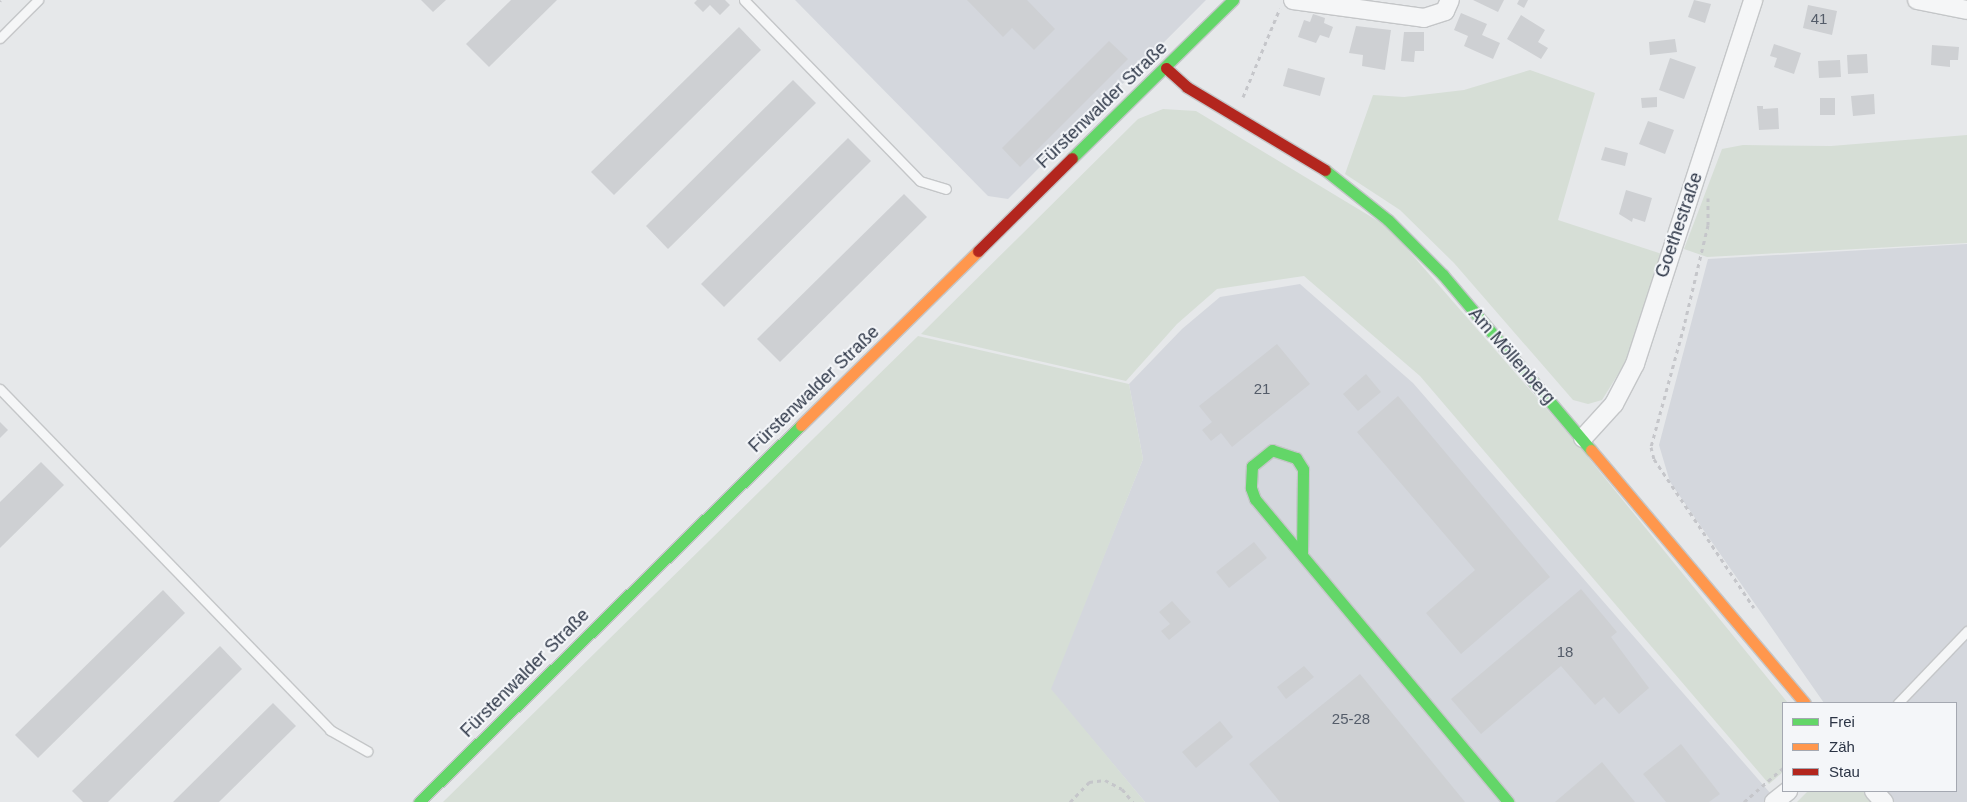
<!DOCTYPE html>
<meta charset="utf-8">
<style>
body{margin:0}
#map{position:relative;width:1967px;height:802px;overflow:hidden;background:#e6e8ea;font-family:Helvetica,sans-serif}
div>[style]{position:absolute}
[style*='--x']{left:calc(var(--x)*1px);top:calc(var(--y)*1px);width:calc(var(--w)*1px);rotate:calc(var(--a)*1deg)}
.built>*{inset:0;background:#d4d7dd}
.green>*{inset:0;background:#d6ded6}
.building>*{inset:0;background:#ced0d3}
.path>*{height:3px;margin-top:-1.5px;transform-origin:0;background:repeating-linear-gradient(90deg,#c5c6ca 0 4px,transparent 0 8px)}
.roads{filter:drop-shadow(1px 0 #c4c6c8) drop-shadow(-1px 0 #c4c6c8) drop-shadow(0 1px #c4c6c8) drop-shadow(0 -1px #c4c6c8)}
.lane>*{height:9px;margin:-4.5px;padding:0 4.5px;transform-origin:4.5px;border-radius:4.5px;background:#f5f6f7}
.street>*{height:18px;margin:-9px;padding:0 9px;transform-origin:9px;border-radius:9px;background:#f5f6f7}
.fast>*{height:11px;margin:-5.5px;padding:0 5.5px;transform-origin:5.5px;border-radius:5.5px;background:#63d668}
.slow>*{height:11px;margin:-5.5px;padding:0 5.5px;transform-origin:5.5px;border-radius:5.5px;background:#ff974d}
.jam>*{height:11px;margin:-5.5px;padding:0 5.5px;transform-origin:5.5px;border-radius:5.5px;background:#b3261e}
span{translate:-50% -50%;white-space:nowrap;text-align:center;line-height:1.15;-webkit-text-stroke:4px #f4f6f9;paint-order:stroke}
.number-label{font-size:15px;color:#545c69}
.number-label span{-webkit-text-stroke-width:0}
.street-label{font-size:18px;color:#2b3445}
.legend{position:absolute;left:1782px;top:702px;width:175px;height:90px;box-sizing:border-box;background:#f4f6f9;border:1px solid #a4a8b1;margin:0;padding:6px 9px;list-style:none;font-size:15px;color:#2b3445}
.legend li{display:flex;align-items:center;gap:10px;height:25px}
.legend b{width:25px;border:1px solid #a4a8b1}
</style>
<div id="map">
<div class="built">
<i style="clip-path:polygon(795px 0,1206px 0,1008px 199px,988px 196px)"></i>
<i style="clip-path:polygon(1967px 244px,1967px 802px,1894px 802px,1885px 791px,1956px 791px,1956px 703px,1824px 703px,1670px 482px,1659px 445px,1708px 259px)"></i>
<i style="clip-path:polygon(1300px 284px,1413px 383px,1778px 802px,1145px 802px,1050px 689px,1143px 459px,1129px 384px,1182px 329px,1220px 297px)"></i>
</div>
<div class="green">
<i style="clip-path:polygon(1530px 70px,1595px 93px,1558px 220px,1662px 254px,1630px 355px,1602px 400px,1588px 404px,1573px 400px,1454px 263px,1400px 210px,1345px 174px,1373px 95px,1404px 97px,1464px 90px)"></i>
<i style="clip-path:polygon(1163px 109px,1196px 111px,1388px 227px,1578px 445px,1788px 703px,1783px 703px,1783px 772px,1769px 784px,1420px 376px,1304px 276px,1217px 289px,1177px 324px,1126px 381px,921px 334px,1138px 119px)"></i>
<i style="clip-path:polygon(1967px 135px,1967px 243px,1707px 257px,1684px 249px,1722px 149px,1743px 145px,1831px 146px)"></i>
<i style="clip-path:polygon(918px 336px,1129px 384px,1143px 459px,1051px 689px,1145px 802px,443px 802px)"></i>
<i style="clip-path:polygon(1808px 791px,1864px 791px,1873px 802px,1797px 802px)"></i>
</div>
<div class="building">
<i style="clip-path:polygon(421px 0,446px 0,433px 12px)"></i>
<i style="clip-path:polygon(511px 0,557px 0,489px 67px,466px 44px)"></i>
<i style="clip-path:polygon(697px 0,725px 0,730px 5px,720px 15px,710px 5px,703px 12px,694px 3px)"></i>
<i style="clip-path:polygon(967px 0,1027px 0,1055px 29px,1034px 50px,1012px 28px,1003px 37px)"></i>
<i style="clip-path:polygon(1473px 0,1504px 0,1498px 12px)"></i>
<i style="clip-path:polygon(1519px 0,1528px 0,1524px 8px,1517px 4px)"></i>
<i style="clip-path:polygon(1694px 0,1711px 4px,1705px 23px,1688px 17px)"></i>
<i style="clip-path:polygon(1808px 5px,1837px 11px,1832px 35px,1803px 28px)"></i>
<i style="clip-path:polygon(1461px 13px,1487px 24px,1482px 35px,1500px 43px,1493px 59px,1464px 46px,1468px 36px,1454px 30px)"></i>
<i style="clip-path:polygon(1313px 14px,1325px 18px,1324px 23px,1333px 27px,1329px 38px,1320px 35px,1316px 43px,1298px 37px,1304px 20px,1310px 22px)"></i>
<i style="clip-path:polygon(1521px 15px,1545px 30px,1538px 42px,1548px 48px,1541px 59px,1507px 39px)"></i>
<i style="clip-path:polygon(1356px 26px,1391px 30px,1385px 70px,1362px 66px,1363px 55px,1349px 53px)"></i>
<i style="clip-path:polygon(739px 27px,761px 50px,614px 195px,591px 172px)"></i>
<i style="clip-path:polygon(1404px 32px,1424px 32px,1424px 51px,1415px 51px,1414px 62px,1401px 61px)"></i>
<i style="clip-path:polygon(1675px 39px,1677px 52px,1650px 55px,1649px 42px)"></i>
<i style="clip-path:polygon(1109px 41px,1128px 59px,1020px 167px,1002px 148px)"></i>
<i style="clip-path:polygon(1774px 44px,1801px 53px,1794px 74px,1774px 67px,1777px 58px,1770px 56px)"></i>
<i style="clip-path:polygon(1932px 45px,1959px 47px,1958px 60px,1950px 60px,1950px 67px,1931px 65px)"></i>
<i style="clip-path:polygon(1867px 54px,1868px 73px,1848px 74px,1847px 55px)"></i>
<i style="clip-path:polygon(1670px 58px,1696px 67px,1684px 99px,1659px 90px)"></i>
<i style="clip-path:polygon(1840px 60px,1841px 77px,1819px 78px,1818px 61px)"></i>
<i style="clip-path:polygon(1288px 68px,1325px 78px,1320px 96px,1283px 86px)"></i>
<i style="clip-path:polygon(793px 80px,816px 103px,668px 249px,646px 226px)"></i>
<i style="clip-path:polygon(1874px 94px,1875px 114px,1853px 116px,1851px 96px)"></i>
<i style="clip-path:polygon(1657px 97px,1657px 107px,1642px 108px,1641px 98px)"></i>
<i style="clip-path:polygon(1820px 98px,1835px 98px,1835px 115px,1820px 115px)"></i>
<i style="clip-path:polygon(1757px 106px,1763px 106px,1763px 109px,1778px 108px,1779px 129px,1759px 130px)"></i>
<i style="clip-path:polygon(1648px 121px,1674px 130px,1665px 154px,1639px 144px)"></i>
<i style="clip-path:polygon(848px 138px,871px 161px,724px 307px,701px 284px)"></i>
<i style="clip-path:polygon(1605px 147px,1628px 153px,1625px 166px,1601px 160px)"></i>
<i style="clip-path:polygon(1626px 190px,1652px 198px,1645px 222px,1633px 218px,1632px 222px,1619px 214px)"></i>
<i style="clip-path:polygon(904px 194px,927px 217px,780px 362px,757px 339px)"></i>
<i style="clip-path:polygon(1277px 344px,1310px 384px,1232px 447px,1221px 433px,1211px 441px,1202px 430px,1212px 422px,1199px 406px)"></i>
<i style="clip-path:polygon(1366px 374px,1381px 392px,1358px 411px,1343px 394px)"></i>
<i style="clip-path:polygon(1398px 396px,1550px 577px,1461px 654px,1426px 613px,1475px 570px,1357px 432px)"></i>
<i style="clip-path:polygon(0 422px,8px 430px,0 438px)"></i>
<i style="clip-path:polygon(41px 462px,64px 485px,0 548px,0 502px)"></i>
<i style="clip-path:polygon(1254px 542px,1267px 558px,1229px 588px,1216px 572px)"></i>
<i style="clip-path:polygon(1581px 589px,1617px 632px,1611px 637px,1649px 688px,1619px 714px,1604px 697px,1595px 705px,1561px 666px,1481px 734px,1451px 699px)"></i>
<i style="clip-path:polygon(163px 590px,185px 613px,38px 758px,15px 735px)"></i>
<i style="clip-path:polygon(1172px 601px,1191px 622px,1169px 640px,1161px 631px,1170px 624px,1159px 612px)"></i>
<i style="clip-path:polygon(220px 646px,242px 669px,108px 802px,83px 802px,72px 791px)"></i>
<i style="clip-path:polygon(1304px 666px,1314px 677px,1286px 699px,1277px 687px)"></i>
<i style="clip-path:polygon(1360px 674px,1465px 802px,1280px 802px,1249px 764px)"></i>
<i style="clip-path:polygon(273px 703px,296px 726px,219px 802px,173px 802px)"></i>
<i style="clip-path:polygon(1220px 721px,1233px 737px,1196px 768px,1182px 752px)"></i>
<i style="clip-path:polygon(1681px 744px,1720px 794px,1709px 802px,1666px 802px,1643px 774px)"></i>
<i style="clip-path:polygon(1602px 762px,1635px 802px,1555px 802px)"></i>
</div>
<div class="path">
<i style="--x:0;--y:1;--w:1;--a:-45"></i>
<i style="--x:1243;--y:97;--w:96;--a:-67.4"></i>
<i style="--x:1708;--y:198;--w:27;--a:90"></i>
<i style="--x:1708;--y:225;--w:104;--a:103.4"></i>
<i style="--x:1684;--y:326;--w:125;--a:105.3"></i>
<i style="--x:1651;--y:447;--w:12;--a:76"></i>
<i style="--x:1654;--y:459;--w:179;--a:56.1"></i>
<i style="--x:1070;--y:802;--w:28;--a:-46"></i>
<i style="--x:1089;--y:782;--w:16;--a:-7"></i>
<i style="--x:1105;--y:780;--w:19;--a:28"></i>
<i style="--x:1122;--y:789;--w:17;--a:50"></i>
<i style="--x:1744;--y:802;--w:52;--a:-41.1"></i>
</div>
<div class="roads">
<div class="lane">
<i style="--x:744;--y:0;--w:252;--a:45.8"></i>
<i style="--x:920;--y:181;--w:27;--a:17"></i>
<i style="--x:0;--y:38;--w:54;--a:-45"></i>
<i style="--x:0;--y:389;--w:475;--a:45.9"></i>
<i style="--x:330;--y:730;--w:43;--a:29.6"></i>
<i style="--x:1898;--y:703;--w:100;--a:-46.2"></i>
</div>
<div class="street">
<i style="--x:1293;--y:0;--w:132;--a:7.8"></i>
<i style="--x:1424;--y:18;--w:22;--a:-18"></i>
<i style="--x:1445;--y:11;--w:12;--a:-66"></i>
<i style="--x:1917;--y:0;--w:51;--a:11.3"></i>
<i style="--x:1583;--y:438;--w:46;--a:-47.6"></i>
<i style="--x:1614;--y:404;--w:45;--a:-62.3"></i>
<i style="--x:1635;--y:364;--w:383;--a:-72"></i>
<i style="--x:1874;--y:791;--w:15;--a:48"></i>
<i style="--x:1774;--y:802;--w:18;--a:-38"></i>
</div>
<div class="fast">
<i style="--x:1072;--y:158;--w:226;--a:-44.5"></i>
<i style="--x:1325;--y:170;--w:80;--a:38.4"></i>
<i style="--x:1388;--y:220;--w:78;--a:45"></i>
<i style="--x:1443;--y:275;--w:229;--a:49.8"></i>
<i style="--x:1302;--y:554;--w:85;--a:-89.3"></i>
<i style="--x:1303;--y:469;--w:13;--a:-122"></i>
<i style="--x:1296;--y:458;--w:25;--a:-162"></i>
<i style="--x:1272;--y:450;--w:26;--a:141"></i>
<i style="--x:1252;--y:466;--w:22;--a:93"></i>
<i style="--x:1251;--y:488;--w:12;--a:70"></i>
<i style="--x:1255;--y:499;--w:395;--a:50.1"></i>
<i style="--x:419;--y:802;--w:537;--a:-44.62"></i>
</div>
<div class="slow">
<i style="--x:801;--y:425;--w:248;--a:-44.5"></i>
<i style="--x:1591;--y:450;--w:331;--a:49.8"></i>
</div>
<div class="jam">
<i style="--x:1166;--y:68;--w:28;--a:42"></i>
<i style="--x:1187;--y:87;--w:161;--a:31"></i>
<i style="--x:978;--y:251;--w:132;--a:-44.7"></i>
</div>
</div>
<div class="number-label">
<span style="left:1819px;top:19px">41</span>
<span style="left:1262px;top:389px">21</span>
<span style="left:1565px;top:652px">18</span>
<span style="left:1351px;top:719px">25-28</span>
</div>
<div class="street-label">
<span style="left:1102px;top:105px;rotate:-44deg">Fürstenwalder Straße</span>
<span style="left:1679px;top:225px;rotate:-71deg">Goethestraße</span>
<span style="left:1512px;top:356px;rotate:49deg">Am Möllenberg</span>
<span style="left:814px;top:389px;rotate:-44deg">Fürstenwalder Straße</span>
<span style="left:525px;top:673px;rotate:-45deg">Fürstenwalder Straße</span>
</div>
<ul class="legend">
<li><b style="height:6px;background:#63d668"></b>Frei</li>
<li><b style="height:6px;background:#ff974d"></b>Zäh</li>
<li><b style="height:6px;background:#b3261e"></b>Stau</li>
</ul>
</div>
